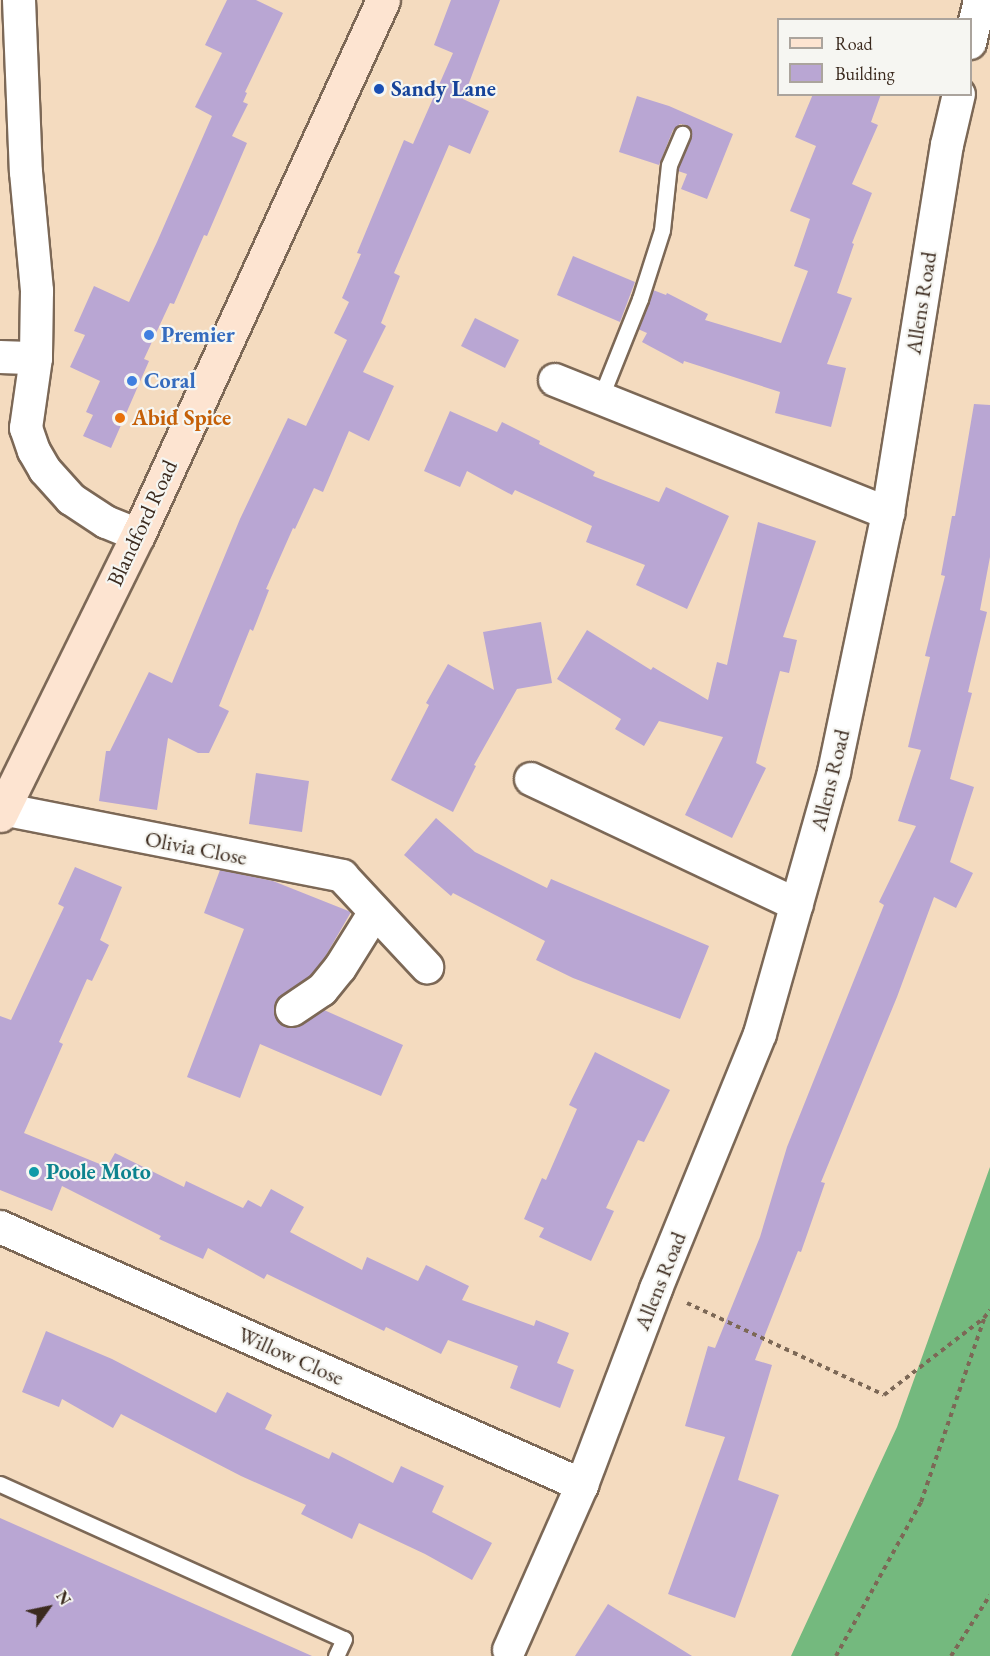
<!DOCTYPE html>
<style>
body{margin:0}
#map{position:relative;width:990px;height:1656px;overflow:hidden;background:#f4dbbf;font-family:"EB Garamond",serif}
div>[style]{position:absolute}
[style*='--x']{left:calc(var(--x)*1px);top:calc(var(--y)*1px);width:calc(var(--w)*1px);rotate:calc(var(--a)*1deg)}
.forest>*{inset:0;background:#74b97e}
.building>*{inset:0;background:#b9a6d3}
.path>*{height:4px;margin-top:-2px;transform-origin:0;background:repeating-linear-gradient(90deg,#7c6856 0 4.5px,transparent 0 9px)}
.roads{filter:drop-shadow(2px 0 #7c6856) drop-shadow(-2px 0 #7c6856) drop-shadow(0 2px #7c6856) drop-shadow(0 -2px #7c6856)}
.service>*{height:15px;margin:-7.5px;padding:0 7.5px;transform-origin:7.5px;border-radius:7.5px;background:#fff}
.minor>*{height:32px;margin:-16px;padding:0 16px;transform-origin:16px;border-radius:16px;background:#fff}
.secondary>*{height:33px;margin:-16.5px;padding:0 16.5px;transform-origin:16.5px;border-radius:16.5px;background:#fde4d1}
.dots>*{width:16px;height:16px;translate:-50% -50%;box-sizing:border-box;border:3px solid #f6f6f2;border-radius:50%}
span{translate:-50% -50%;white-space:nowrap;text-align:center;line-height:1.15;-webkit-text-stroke:4.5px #f6f6f2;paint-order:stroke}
.transit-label{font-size:22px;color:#164399;font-weight:700}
.left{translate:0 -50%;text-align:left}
.street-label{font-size:22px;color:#3b2a1e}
.shop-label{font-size:22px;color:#366cbe;font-weight:700}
.food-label{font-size:22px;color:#c56008;font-weight:700}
.culture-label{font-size:22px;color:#0d838f;font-weight:700}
.legend{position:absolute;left:777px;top:18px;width:195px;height:78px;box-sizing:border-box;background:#f6f6f2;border:2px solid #aba49d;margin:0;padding:8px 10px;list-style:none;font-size:18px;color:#3b2a1e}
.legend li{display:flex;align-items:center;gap:12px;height:30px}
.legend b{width:30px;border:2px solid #aba49d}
.north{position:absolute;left:18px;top:1578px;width:60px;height:60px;-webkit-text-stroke:4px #f6f6f2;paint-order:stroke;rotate:57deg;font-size:16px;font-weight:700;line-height:24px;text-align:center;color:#3b2a1e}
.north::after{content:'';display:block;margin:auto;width:21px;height:27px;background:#3b2a1e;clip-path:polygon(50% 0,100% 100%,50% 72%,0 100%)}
</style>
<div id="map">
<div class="forest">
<i style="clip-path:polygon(990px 1167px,990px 1656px,791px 1656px,897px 1427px)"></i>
</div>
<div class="building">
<i style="clip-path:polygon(227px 0,256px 0,283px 13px,245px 92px,247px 93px,243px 102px,248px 104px,232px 136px,247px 143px,207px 236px,204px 235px,174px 304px,170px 303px,144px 359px,149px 361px,111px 448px,83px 436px,93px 415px,86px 412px,100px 381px,70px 367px,85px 335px,74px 331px,94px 286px,129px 302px,157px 242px,212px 116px,195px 107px,222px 53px,205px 45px)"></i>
<i style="clip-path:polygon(451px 0,500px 0,463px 99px,489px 111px,470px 154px,449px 145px,394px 273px,400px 276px,381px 323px,386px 326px,363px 372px,394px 386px,369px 441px,349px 431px,323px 492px,314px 488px,295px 529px,293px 528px,266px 589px,269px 590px,253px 631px,250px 629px,219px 706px,229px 711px,209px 753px,198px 753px,168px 738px,157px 810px,99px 801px,106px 751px,110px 751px,149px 672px,172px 683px,240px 519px,288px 418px,306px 426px,347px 340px,334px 333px,349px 302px,342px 298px,361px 254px,357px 253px,404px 140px,413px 144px,453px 53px,434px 45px)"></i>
<i style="clip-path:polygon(813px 94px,881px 94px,871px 122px,878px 125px,852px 184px,872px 193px,852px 243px,854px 244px,837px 293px,852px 298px,827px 364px,846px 368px,831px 427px,775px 413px,780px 392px,684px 361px,683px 364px,642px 342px,647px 333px,638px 329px,653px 290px,666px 295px,667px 293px,708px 314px,705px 320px,781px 343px,808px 271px,794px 266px,810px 219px,790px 211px,816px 146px,795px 137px)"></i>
<i style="clip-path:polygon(637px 96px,669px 106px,733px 134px,707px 199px,681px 189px,687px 174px,678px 171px,679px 167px,692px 133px,686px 125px,680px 124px,673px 130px,659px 165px,619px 152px)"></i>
<i style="clip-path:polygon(573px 256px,635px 282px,620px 322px,557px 295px)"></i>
<i style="clip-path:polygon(475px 318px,519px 340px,505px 368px,461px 346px)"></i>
<i style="clip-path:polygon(974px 404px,990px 405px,990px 557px,980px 610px,987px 612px,968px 692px,972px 693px,950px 779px,974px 787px,950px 862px,973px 873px,956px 908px,934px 897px,897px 997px,821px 1182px,825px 1183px,801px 1252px,798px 1251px,755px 1360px,772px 1365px,738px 1480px,779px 1495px,735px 1618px,668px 1594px,725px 1437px,685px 1426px,708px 1346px,715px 1348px,760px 1237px,787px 1147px,884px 905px,879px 902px,916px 826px,898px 821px,921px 750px,908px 747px,930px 657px,925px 656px,945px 576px,941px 575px,952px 516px,955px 516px)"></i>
<i style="clip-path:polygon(450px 411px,497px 432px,502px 422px,540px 441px,539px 444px,595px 472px,593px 476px,659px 502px,666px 487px,729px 516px,687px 609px,636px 585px,645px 565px,586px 542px,592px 526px,515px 490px,512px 495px,467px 471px,460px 487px,424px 471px)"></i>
<i style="clip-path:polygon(758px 522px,816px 541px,783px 637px,797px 640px,789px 673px,780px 671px,756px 763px,766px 768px,732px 838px,685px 815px,723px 737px,659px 721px,644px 746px,615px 729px,621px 719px,557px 679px,587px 630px,651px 670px,653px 667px,708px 700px,717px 662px,727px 665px)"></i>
<i style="clip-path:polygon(541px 622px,552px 683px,517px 689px,474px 765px,476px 766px,453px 812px,391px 780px,429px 705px,426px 703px,448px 664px,494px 690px,483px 632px)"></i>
<i style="clip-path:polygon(256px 773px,309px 781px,302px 832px,249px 824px)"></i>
<i style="clip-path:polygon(436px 818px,475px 852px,547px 888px,551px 879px,709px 946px,680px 1019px,573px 978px,536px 960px,545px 941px,453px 893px,451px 896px,404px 855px)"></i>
<i style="clip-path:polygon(75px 867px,122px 887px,100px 940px,109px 945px,92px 981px,87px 979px,59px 1042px,63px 1044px,24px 1133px,107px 1167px,115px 1153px,184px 1187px,186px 1181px,243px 1208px,248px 1200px,261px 1207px,271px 1189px,304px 1207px,290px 1232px,362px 1270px,367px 1257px,418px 1281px,426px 1265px,469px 1286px,462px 1300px,534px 1326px,536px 1320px,569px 1333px,557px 1363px,574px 1370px,560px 1408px,510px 1388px,518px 1366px,448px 1340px,441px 1354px,386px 1327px,384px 1331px,267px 1274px,264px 1279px,208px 1248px,203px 1259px,159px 1239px,161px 1236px,62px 1186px,52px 1211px,0 1190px,0 1016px,11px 1020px,64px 907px,58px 904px)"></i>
<i style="clip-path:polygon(220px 870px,273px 881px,351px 912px,325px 957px,310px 977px,282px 995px,276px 1003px,274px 1012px,277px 1019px,284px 1026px,293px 1028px,324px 1010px,403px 1045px,381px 1096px,260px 1044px,240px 1098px,187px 1077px,244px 929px,204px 913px)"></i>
<i style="clip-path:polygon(595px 1052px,670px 1090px,644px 1142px,638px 1140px,606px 1208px,614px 1211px,591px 1261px,539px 1237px,544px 1228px,524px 1219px,542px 1178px,546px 1180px,577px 1109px,569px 1105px)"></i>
<i style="clip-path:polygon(46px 1331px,112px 1359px,216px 1413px,227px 1392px,272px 1415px,265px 1429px,329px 1459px,332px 1452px,393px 1483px,401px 1466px,444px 1486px,432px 1512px,492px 1543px,472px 1580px,425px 1554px,359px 1523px,352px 1539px,301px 1514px,306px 1505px,241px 1476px,121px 1414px,113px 1428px,62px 1399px,59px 1407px,22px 1392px)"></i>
<i style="clip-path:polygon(0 1518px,312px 1656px,0 1656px)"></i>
<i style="clip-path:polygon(608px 1604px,692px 1656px,575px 1656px)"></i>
</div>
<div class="path">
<i style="--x:687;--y:1303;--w:217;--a:25"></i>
<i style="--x:884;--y:1395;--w:126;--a:-37.6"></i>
<i style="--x:984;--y:1318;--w:10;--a:-53"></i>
<i style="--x:836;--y:1656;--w:176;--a:-61.1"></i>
<i style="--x:921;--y:1502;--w:194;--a:-71"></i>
<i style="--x:951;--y:1656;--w:72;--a:-57.4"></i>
</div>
<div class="roads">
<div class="service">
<i style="--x:600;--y:399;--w:108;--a:-68.2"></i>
<i style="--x:640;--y:299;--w:72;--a:-72.3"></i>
<i style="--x:662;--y:230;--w:65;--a:-83.9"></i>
<i style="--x:669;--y:165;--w:34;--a:-67"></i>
<i style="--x:0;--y:1484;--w:377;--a:24.3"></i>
<i style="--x:344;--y:1639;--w:19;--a:115"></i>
</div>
<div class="minor">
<i style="--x:19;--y:0;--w:172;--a:87.7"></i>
<i style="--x:26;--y:172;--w:120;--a:84.7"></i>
<i style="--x:37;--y:291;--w:67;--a:90.9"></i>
<i style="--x:36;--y:358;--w:71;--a:98.1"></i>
<i style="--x:26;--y:428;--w:24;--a:71"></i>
<i style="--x:34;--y:451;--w:22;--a:60"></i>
<i style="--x:45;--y:470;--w:39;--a:48"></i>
<i style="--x:71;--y:499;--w:42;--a:33.3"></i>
<i style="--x:106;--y:522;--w:35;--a:22"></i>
<i style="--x:970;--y:43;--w:44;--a:-76.9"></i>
<i style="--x:0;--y:357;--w:36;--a:2"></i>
<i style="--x:555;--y:380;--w:359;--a:21.8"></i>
<i style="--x:531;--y:779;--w:294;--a:25.3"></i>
<i style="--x:2;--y:809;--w:347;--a:11.1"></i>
<i style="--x:342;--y:876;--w:125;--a:47"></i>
<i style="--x:292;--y:1010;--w:36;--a:-34"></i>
<i style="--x:322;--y:990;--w:28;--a:-51"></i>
<i style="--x:340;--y:968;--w:66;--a:-58"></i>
<i style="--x:0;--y:1227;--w:637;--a:23.91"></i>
<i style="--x:509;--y:1650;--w:180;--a:-66.1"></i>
<i style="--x:582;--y:1485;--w:210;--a:-69.3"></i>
<i style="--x:656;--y:1289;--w:275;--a:-67.8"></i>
<i style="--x:760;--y:1034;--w:272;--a:-74.2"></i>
<i style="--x:834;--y:772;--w:265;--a:-78.2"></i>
<i style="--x:888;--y:513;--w:373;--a:-80.9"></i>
<i style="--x:947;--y:145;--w:52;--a:-76.8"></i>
</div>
<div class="secondary">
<i style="--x:0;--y:815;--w:312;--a:-63.8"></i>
<i style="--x:138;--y:535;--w:588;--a:-65.39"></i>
</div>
</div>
<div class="dots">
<i style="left:379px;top:89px;background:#1a4fb4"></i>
<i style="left:149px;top:335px;background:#3f7fe0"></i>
<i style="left:132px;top:381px;background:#3f7fe0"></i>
<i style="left:120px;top:418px;background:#e8710a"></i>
<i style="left:34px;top:1172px;background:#0f9aa8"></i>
</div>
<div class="transit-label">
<span class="left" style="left:391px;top:89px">Sandy Lane</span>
</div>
<div class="street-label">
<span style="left:921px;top:303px;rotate:-81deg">Allens Road</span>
<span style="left:142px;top:523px;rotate:-65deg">Blandford Road</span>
<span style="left:830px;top:780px;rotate:-76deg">Allens Road</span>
<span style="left:196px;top:848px;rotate:11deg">Olivia Close</span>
<span style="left:660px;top:1281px;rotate:-68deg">Allens Road</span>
<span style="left:291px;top:1356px;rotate:24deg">Willow Close</span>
</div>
<div class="shop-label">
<span class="left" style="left:161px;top:335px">Premier</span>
<span class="left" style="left:144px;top:381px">Coral</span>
</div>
<div class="food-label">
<span class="left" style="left:132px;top:418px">Abid Spice</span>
</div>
<div class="culture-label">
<span class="left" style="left:46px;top:1172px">Poole Moto</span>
</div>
<ul class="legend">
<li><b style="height:8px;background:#fde4d1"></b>Road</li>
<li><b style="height:16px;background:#b9a6d3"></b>Building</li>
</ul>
<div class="north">N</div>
</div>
